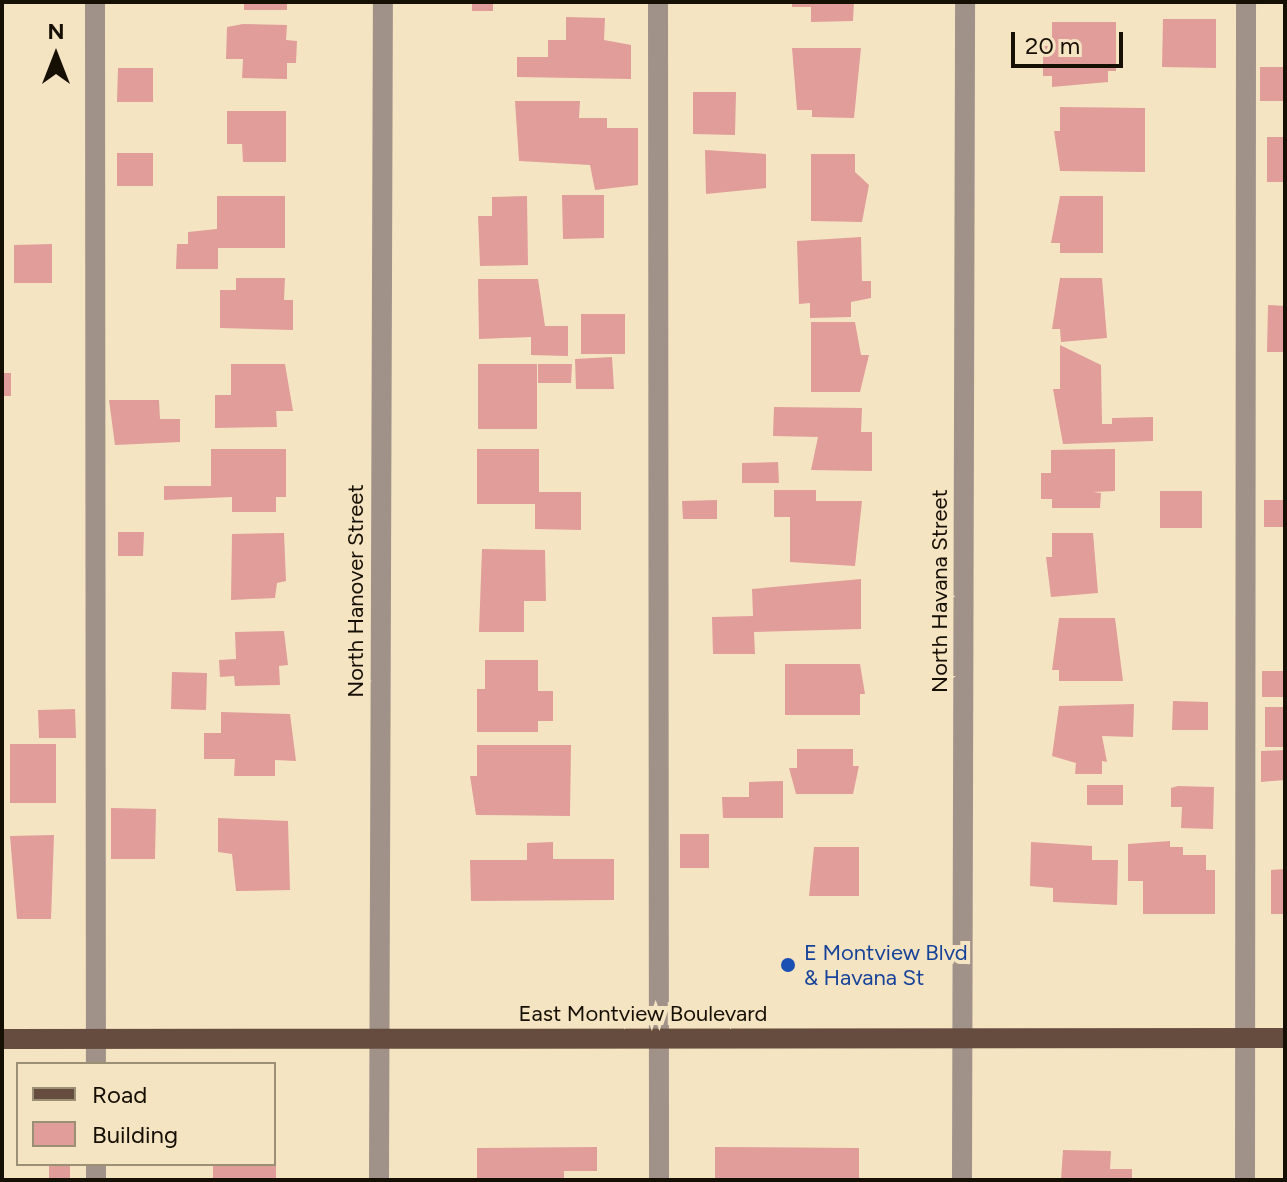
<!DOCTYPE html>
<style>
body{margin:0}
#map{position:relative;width:1287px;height:1182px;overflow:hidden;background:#f5e4c2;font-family:Figtree,sans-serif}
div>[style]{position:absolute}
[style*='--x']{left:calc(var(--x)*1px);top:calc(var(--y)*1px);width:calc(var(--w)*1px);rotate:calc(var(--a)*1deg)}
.building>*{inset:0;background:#e19d9a}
.minor>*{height:20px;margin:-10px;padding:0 10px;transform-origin:10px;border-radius:10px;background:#a09189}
.major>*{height:20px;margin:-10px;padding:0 10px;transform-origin:10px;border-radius:10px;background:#664c3e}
.dots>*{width:22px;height:22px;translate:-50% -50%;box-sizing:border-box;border:4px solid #f5e4c2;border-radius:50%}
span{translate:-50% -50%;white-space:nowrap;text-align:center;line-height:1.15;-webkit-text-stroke:8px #f5e4c2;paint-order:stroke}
.street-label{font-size:22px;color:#150f04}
.transit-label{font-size:22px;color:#164399}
.left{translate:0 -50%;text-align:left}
.frame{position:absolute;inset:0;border:4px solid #150f04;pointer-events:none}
.legend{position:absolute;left:16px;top:1062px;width:260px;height:104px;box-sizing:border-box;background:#f5e4c2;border:2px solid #9b8f76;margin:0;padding:10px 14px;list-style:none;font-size:24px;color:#150f04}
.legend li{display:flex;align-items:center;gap:16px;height:40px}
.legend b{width:40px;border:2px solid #9b8f76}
.north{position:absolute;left:16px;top:16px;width:80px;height:80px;-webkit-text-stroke:6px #f5e4c2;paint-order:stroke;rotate:0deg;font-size:22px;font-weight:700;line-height:32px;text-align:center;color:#150f04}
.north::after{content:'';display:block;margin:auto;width:28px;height:36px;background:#150f04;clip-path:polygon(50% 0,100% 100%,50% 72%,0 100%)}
.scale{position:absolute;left:1011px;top:32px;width:112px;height:36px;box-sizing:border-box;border:4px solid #150f04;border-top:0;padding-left:10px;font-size:24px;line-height:28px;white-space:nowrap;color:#150f04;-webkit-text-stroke:6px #f5e4c2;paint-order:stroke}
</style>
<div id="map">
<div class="building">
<i style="clip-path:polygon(244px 2px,287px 2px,287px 10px,244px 10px)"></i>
<i style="clip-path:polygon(472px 2px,493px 2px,493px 11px,472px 11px)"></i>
<i style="clip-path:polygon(792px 2px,854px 2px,853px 21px,811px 22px,811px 7px,792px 7px)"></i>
<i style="clip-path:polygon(566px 17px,605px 18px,604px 40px,631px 45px,631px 79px,517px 77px,517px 57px,548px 57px,548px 40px,566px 40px)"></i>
<i style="clip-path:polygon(1163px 19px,1216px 19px,1216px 68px,1162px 67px)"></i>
<i style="clip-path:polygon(1052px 22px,1116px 22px,1116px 71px,1108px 71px,1108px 82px,1052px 87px,1052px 76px,1043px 76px,1043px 46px,1052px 46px)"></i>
<i style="clip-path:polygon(243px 24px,287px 25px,286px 40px,297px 41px,296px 63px,287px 63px,287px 79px,242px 78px,243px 59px,226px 59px,227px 27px)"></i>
<i style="clip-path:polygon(792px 48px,861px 48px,854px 118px,812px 117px,812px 110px,797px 110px)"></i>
<i style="clip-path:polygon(1260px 67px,1283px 67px,1284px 101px,1260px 101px)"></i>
<i style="clip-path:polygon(118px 68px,153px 68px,153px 102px,117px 102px)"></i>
<i style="clip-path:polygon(693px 92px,736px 92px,735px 135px,693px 134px)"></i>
<i style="clip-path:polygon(515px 101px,580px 101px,579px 118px,607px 118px,607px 128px,638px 128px,638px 185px,595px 190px,590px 165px,519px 161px)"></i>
<i style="clip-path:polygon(1060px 107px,1145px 108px,1145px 172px,1060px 171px,1054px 131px,1060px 131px)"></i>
<i style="clip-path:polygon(227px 111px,286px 111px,286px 162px,243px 162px,242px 144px,227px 144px)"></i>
<i style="clip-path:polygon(1267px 137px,1285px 137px,1285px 182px,1267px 182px)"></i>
<i style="clip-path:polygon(705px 150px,766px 154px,766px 188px,706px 194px)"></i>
<i style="clip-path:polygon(117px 153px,153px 153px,153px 186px,117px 186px)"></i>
<i style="clip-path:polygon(811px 154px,855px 154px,855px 172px,869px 185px,862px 222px,811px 221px)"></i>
<i style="clip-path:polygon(562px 195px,604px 195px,604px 238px,563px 239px)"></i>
<i style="clip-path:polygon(217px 196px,285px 196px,285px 248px,218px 248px,218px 269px,176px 269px,177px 244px,188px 244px,188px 232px,217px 229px)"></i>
<i style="clip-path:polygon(527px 196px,528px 265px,480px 266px,478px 216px,492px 216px,492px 197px)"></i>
<i style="clip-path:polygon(1060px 196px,1103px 196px,1103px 253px,1060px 253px,1060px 243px,1051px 243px)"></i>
<i style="clip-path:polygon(861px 237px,862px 281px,871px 281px,871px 298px,851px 302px,851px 317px,810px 318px,810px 303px,799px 304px,797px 241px)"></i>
<i style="clip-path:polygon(52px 244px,52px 283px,14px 283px,14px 245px)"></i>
<i style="clip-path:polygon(236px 278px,285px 278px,284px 300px,293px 300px,293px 330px,220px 328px,220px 290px,236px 290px)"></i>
<i style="clip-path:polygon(1060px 278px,1102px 278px,1107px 338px,1061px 342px,1060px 329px,1052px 329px)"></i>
<i style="clip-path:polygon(478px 279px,538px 279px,545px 326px,568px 326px,568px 356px,531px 355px,531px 337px,479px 339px)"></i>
<i style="clip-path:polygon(1268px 305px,1285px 306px,1285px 352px,1267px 352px)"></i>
<i style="clip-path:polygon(581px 314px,625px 314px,625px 354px,581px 354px)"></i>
<i style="clip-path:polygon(811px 322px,855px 322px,861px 355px,869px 355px,860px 392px,811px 392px)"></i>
<i style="clip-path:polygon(1060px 345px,1101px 365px,1102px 424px,1112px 424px,1112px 418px,1153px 417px,1153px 441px,1063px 444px,1053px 389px,1060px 389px)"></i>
<i style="clip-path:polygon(612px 357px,614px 389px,576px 389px,575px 359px)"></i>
<i style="clip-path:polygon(231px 364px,285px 364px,293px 411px,276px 411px,277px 427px,215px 428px,215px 395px,231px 395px)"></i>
<i style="clip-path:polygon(478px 364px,537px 364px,537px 429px,478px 429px)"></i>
<i style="clip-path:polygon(538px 364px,572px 364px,571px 383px,538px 383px)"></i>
<i style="clip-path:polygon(2px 373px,11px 373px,11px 396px,2px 396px)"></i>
<i style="clip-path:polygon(109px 400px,159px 400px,160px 419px,180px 419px,180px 442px,115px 445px)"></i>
<i style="clip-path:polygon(774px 407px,862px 408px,861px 432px,872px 432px,872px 471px,811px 470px,818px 437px,773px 436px)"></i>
<i style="clip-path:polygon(211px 449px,286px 449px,286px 497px,276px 497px,276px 512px,232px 512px,232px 497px,164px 500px,164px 486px,211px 486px)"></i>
<i style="clip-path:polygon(477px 449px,539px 449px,539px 492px,581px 492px,581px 530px,535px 529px,535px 504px,477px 504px)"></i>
<i style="clip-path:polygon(1115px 449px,1115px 491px,1093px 492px,1101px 493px,1100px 508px,1052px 508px,1052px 499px,1041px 499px,1041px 473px,1051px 473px,1051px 450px)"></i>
<i style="clip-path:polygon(778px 462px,779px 483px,742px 483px,742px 463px)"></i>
<i style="clip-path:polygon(774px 490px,816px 490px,816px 501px,862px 501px,855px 566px,790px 562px,790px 517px,774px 517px)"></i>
<i style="clip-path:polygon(1160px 491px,1202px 491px,1202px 528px,1160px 528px)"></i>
<i style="clip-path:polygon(717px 500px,717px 519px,683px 519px,682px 501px)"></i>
<i style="clip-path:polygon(1264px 500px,1285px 500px,1285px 527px,1264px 527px)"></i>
<i style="clip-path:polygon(118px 532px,144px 532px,143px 556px,118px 556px)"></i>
<i style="clip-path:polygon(284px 533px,286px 581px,277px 583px,275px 598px,231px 600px,232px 534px)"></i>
<i style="clip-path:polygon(1052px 533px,1093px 533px,1098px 593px,1051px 597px,1046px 557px,1052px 557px)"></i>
<i style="clip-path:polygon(482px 549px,545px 550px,546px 601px,524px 601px,524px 632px,479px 632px)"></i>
<i style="clip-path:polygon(861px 579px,861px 629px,754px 632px,755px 654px,713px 654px,712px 617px,753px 616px,752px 589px)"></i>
<i style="clip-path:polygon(1059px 618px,1115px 618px,1123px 681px,1059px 681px,1059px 670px,1052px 670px)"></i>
<i style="clip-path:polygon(284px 631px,288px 665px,279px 666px,280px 685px,235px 686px,234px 676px,220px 677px,219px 660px,236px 659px,235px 632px)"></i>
<i style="clip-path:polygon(485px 660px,538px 660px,538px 691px,553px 691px,553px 721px,538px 721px,538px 732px,477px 732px,477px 689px,485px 689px)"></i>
<i style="clip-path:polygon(785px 664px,860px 664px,865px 694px,860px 694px,860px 715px,785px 715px)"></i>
<i style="clip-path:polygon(1262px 671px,1285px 671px,1285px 697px,1262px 697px)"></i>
<i style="clip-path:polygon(172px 672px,207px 673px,206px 710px,171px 709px)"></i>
<i style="clip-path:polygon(1173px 701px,1208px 702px,1208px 730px,1172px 730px)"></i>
<i style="clip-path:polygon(1134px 704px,1133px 737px,1102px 736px,1107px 762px,1102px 761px,1102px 774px,1075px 774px,1076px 763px,1052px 756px,1059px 706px)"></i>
<i style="clip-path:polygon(1265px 707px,1285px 707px,1285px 747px,1265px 747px)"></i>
<i style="clip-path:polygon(75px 709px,76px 738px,39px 738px,38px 710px)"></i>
<i style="clip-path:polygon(221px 712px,290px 714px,296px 761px,275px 760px,275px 776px,234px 776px,235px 759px,204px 759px,204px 733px,221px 733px)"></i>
<i style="clip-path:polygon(10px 744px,56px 744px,56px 803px,10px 803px)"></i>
<i style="clip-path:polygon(477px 745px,571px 745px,570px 816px,476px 815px,470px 776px,477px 776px)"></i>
<i style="clip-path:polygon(797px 749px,853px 749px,853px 766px,859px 766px,853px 794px,796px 794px,789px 768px,797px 768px)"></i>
<i style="clip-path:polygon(1285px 750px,1285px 780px,1261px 782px,1261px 751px)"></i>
<i style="clip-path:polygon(783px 781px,783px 818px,723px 818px,722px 797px,749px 797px,749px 782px)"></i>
<i style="clip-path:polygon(1087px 785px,1123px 785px,1123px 805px,1087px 805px)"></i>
<i style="clip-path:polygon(1178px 786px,1214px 787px,1213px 829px,1181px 828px,1182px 807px,1171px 807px,1171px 788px)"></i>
<i style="clip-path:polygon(111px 808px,156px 809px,155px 859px,111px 859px)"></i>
<i style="clip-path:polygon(218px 818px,288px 821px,290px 890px,236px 891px,232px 854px,218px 852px)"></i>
<i style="clip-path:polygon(680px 834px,709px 834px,709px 868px,680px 868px)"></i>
<i style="clip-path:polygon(54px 835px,51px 919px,17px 919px,10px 836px)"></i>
<i style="clip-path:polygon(1170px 841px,1170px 847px,1183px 847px,1183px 855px,1206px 855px,1206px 870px,1215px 870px,1215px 914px,1143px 914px,1143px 881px,1128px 881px,1128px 844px)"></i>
<i style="clip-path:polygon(553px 842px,553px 859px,614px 859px,614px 900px,471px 901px,470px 860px,527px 860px,527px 843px)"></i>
<i style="clip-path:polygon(1031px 842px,1092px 846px,1092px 860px,1118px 860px,1117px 905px,1053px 902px,1053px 888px,1030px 886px)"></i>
<i style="clip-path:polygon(814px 847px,859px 847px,859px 896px,809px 896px)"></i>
<i style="clip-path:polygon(1285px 869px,1285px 914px,1271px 914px,1271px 870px)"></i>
<i style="clip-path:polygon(597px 1147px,597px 1171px,564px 1171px,564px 1180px,477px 1180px,477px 1148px)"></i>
<i style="clip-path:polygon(715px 1147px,859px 1148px,859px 1179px,715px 1180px)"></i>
<i style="clip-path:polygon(1063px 1150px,1111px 1151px,1110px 1169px,1132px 1169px,1132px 1180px,1061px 1180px)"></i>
<i style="clip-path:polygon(49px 1164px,70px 1164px,70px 1180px,49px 1180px)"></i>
<i style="clip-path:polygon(213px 1164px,276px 1164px,276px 1180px,213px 1180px)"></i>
</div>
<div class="minor">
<i style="--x:95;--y:2;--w:1062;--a:89.95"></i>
<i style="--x:658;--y:2;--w:1178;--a:89.95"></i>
<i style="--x:96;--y:1180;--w:16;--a:-90"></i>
<i style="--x:379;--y:1180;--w:1178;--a:-89.81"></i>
<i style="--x:962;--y:1180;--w:1178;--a:-89.85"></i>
<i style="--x:1245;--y:1180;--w:1178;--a:-89.95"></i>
</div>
<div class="major">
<i style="--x:2;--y:1039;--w:1283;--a:-0.04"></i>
</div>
<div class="dots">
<i style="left:788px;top:965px;background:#1a4fb4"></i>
</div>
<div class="street-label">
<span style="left:356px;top:591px;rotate:-90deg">North Hanover Street</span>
<span style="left:940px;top:591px;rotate:-90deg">North Havana Street</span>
<span style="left:643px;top:1014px">East Montview Boulevard</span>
</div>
<div class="transit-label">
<span class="left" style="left:804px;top:965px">E Montview Blvd<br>&amp; Havana St</span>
</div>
<div class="frame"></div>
<ul class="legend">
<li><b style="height:10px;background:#664c3e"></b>Road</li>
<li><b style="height:22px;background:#e19d9a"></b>Building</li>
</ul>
<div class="north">N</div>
<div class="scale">20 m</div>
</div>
